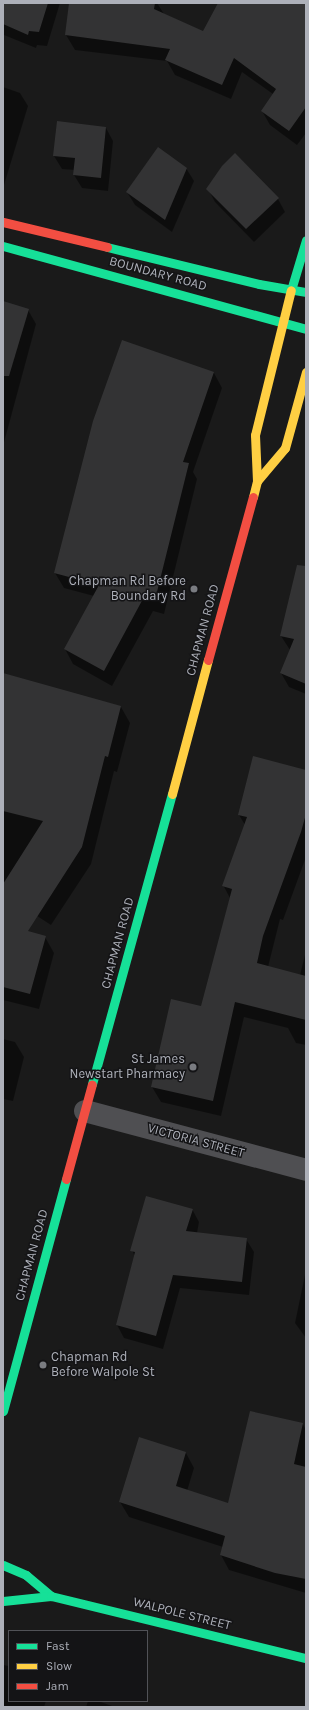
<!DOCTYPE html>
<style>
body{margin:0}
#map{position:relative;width:309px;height:1710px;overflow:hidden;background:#1a1a1a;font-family:Karla,sans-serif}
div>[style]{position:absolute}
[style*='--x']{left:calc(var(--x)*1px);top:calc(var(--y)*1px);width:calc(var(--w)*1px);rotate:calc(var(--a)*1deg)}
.shadow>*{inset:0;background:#0007}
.building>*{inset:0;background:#333334}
.street>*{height:22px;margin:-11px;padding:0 11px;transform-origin:11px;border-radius:11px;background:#4f4f52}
.fast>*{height:9px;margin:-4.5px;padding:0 4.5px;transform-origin:4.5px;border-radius:4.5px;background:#16e098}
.slow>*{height:9px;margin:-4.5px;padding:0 4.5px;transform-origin:4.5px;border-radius:4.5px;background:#ffcf43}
.jam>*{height:9px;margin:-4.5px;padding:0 4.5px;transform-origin:4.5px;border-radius:4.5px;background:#f24e42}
.dots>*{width:11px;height:11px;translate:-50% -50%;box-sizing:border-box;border:2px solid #141416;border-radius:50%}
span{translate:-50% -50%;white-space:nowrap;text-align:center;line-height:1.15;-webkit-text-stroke:3px #141416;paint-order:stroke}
.street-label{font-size:13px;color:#adb0b9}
.poi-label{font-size:13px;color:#adb0b9}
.right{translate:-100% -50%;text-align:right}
.left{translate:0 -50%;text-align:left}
.frame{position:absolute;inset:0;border:4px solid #adb0b9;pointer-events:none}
.legend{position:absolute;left:8px;top:1630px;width:140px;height:72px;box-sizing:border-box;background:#141416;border:1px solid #515257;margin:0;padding:5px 7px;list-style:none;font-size:12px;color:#adb0b9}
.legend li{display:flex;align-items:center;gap:8px;height:20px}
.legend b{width:20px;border:1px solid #515257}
</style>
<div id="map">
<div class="shadow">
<i style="clip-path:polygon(3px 3px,60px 3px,47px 46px,37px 45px,36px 48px,4px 35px)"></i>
<i style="clip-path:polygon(70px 3px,157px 3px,164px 14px,204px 32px,220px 3px,306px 3px,306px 133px,297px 145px,270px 125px,262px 111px,273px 94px,242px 72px,231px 99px,175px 75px,167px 61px,75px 50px,66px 35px)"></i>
<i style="clip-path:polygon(3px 87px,20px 93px,28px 106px,4px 185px)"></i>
<i style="clip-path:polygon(106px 128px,113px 141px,108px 191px,82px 188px,74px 175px,75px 170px,62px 169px,54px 156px)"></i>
<i style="clip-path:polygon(186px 168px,194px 181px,172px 232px,135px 205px,127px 192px)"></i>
<i style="clip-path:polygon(208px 189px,278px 199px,285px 212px,254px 242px,215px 202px)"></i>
<i style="clip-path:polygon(3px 302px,28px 310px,36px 324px,3px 446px)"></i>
<i style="clip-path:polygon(122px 341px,214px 373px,222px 388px,193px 472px,197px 479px,164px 614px,153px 611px,112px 686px,73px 664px,65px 649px,94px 596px,64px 588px,55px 573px)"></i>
<i style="clip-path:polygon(306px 575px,306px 694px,289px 687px,281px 673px,290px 650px,281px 636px)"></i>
<i style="clip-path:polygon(3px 674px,121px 707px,130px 723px,117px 772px,114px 771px,91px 864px,51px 925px,3px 894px)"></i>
<i style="clip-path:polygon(306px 771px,306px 857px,283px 920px,280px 919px,268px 967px,300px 975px,306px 951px,306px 1045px,296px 1043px,288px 1028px,244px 1017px,221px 1116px,161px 1102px,152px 1087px,202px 1008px,230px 898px,223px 885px,245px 825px,239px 815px)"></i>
<i style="clip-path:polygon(3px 925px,45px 937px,54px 953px,39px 1009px,3px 1000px)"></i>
<i style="clip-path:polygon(3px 1039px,15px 1042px,24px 1057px,13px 1101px,3px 1099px)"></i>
<i style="clip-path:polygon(192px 1209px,199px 1222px,197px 1233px,246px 1239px,254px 1252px,249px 1295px,180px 1288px,163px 1349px,124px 1338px,117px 1325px,135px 1257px,132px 1250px)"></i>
<i style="clip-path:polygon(306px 1270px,306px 1338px,295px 1323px)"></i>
<i style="clip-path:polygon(303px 1424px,306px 1430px,306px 1593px,229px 1570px,221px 1555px,223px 1547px,129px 1517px,120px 1502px,186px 1453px,194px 1468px,187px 1491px,229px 1504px)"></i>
<i style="clip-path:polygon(3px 1665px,9px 1666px,9px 1701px,46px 1701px,44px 1707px,3px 1707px)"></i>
<i style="clip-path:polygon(88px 1701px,98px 1701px,115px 1707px,86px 1707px)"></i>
</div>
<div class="building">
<i style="clip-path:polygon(3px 3px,48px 3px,39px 32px,29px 31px,28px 35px,3px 24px)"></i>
<i style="clip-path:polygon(69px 3px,155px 3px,154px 9px,203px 31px,218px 3px,306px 3px,306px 107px,289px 131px,261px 111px,276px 89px,234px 58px,222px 85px,165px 60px,170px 49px,65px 35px)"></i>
<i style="clip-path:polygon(57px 121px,106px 127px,101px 178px,73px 175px,75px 158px,53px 156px)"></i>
<i style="clip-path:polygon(158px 147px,187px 168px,165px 220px,126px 192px)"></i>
<i style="clip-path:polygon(235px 153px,279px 198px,246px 229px,206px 189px,222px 166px)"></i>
<i style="clip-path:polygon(3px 301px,29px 309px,9px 376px,3px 376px)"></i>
<i style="clip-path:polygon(122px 340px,214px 372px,183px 462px,189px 463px,155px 600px,144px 597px,104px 671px,64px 649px,99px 585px,54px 573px,93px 421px)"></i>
<i style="clip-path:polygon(297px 565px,306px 566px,306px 684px,280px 673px,294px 639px,280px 636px)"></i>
<i style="clip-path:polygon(3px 673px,121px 706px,108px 757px,105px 756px,82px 847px,28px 931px,46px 936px,30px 994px,3px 987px,3px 884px,43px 821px,3px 811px)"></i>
<i style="clip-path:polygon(253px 756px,306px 770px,306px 814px,301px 832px,263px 936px,257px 963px,306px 976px,306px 1020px,235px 1002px,213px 1101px,151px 1087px,171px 999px,201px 1006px,232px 889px,222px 886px,247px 817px,238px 815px)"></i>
<i style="clip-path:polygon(146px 1196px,193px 1209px,186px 1231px,247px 1238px,242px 1282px,173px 1275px,156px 1336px,116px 1325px,135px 1252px,130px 1251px)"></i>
<i style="clip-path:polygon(250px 1411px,303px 1423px,294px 1464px,306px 1467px,306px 1579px,275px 1573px,220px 1555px,225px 1536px,119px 1502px,139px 1437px,186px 1452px,176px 1486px,228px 1503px)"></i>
</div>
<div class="street">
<i style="--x:85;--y:1111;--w:229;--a:14.9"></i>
</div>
<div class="fast">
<i style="--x:3;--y:246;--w:314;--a:15.3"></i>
<i style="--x:107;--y:247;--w:156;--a:13.7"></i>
<i style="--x:259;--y:284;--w:48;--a:9.7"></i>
<i style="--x:291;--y:290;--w:52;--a:-73.3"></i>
<i style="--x:92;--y:1084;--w:301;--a:-74.6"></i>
<i style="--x:3;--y:1411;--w:240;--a:-74.8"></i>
<i style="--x:3;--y:1565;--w:25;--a:23"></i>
<i style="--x:26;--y:1575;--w:33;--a:40"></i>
<i style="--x:3;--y:1601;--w:48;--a:-5.9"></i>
<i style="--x:51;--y:1596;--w:262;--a:13.7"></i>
</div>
<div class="slow">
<i style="--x:257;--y:481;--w:43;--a:-49.7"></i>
<i style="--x:285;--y:448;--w:79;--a:-74.6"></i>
<i style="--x:253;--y:497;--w:16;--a:-76"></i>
<i style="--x:257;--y:481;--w:46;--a:-92.5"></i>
<i style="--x:255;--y:435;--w:149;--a:-76.1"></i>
<i style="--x:172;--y:794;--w:139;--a:-75"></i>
</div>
<div class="jam">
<i style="--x:3;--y:222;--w:107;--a:13.5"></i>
<i style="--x:208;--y:660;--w:169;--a:-74.6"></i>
<i style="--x:66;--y:1179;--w:98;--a:-74.7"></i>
</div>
<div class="dots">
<i style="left:194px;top:589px;background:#7a7c81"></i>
<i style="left:193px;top:1067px;background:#7a7c81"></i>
<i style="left:43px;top:1365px;background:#7a7c81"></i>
</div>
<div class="street-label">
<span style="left:158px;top:274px;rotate:15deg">BOUNDARY ROAD</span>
<span style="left:203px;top:630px;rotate:-75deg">CHAPMAN ROAD</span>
<span style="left:118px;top:943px;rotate:-75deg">CHAPMAN ROAD</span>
<span style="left:196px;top:1141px;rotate:15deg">VICTORIA STREET</span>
<span style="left:32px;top:1255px;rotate:-75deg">CHAPMAN ROAD</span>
<span style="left:182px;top:1614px;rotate:14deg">WALPOLE STREET</span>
</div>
<div class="poi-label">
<span class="right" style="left:186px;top:589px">Chapman Rd Before<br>Boundary Rd</span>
<span class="right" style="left:185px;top:1067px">St James<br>Newstart Pharmacy</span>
<span class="left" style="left:51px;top:1365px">Chapman Rd<br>Before Walpole St</span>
</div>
<div class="frame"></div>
<ul class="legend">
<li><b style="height:5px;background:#16e098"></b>Fast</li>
<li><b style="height:5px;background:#ffcf43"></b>Slow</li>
<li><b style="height:5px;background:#f24e42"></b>Jam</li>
</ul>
</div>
